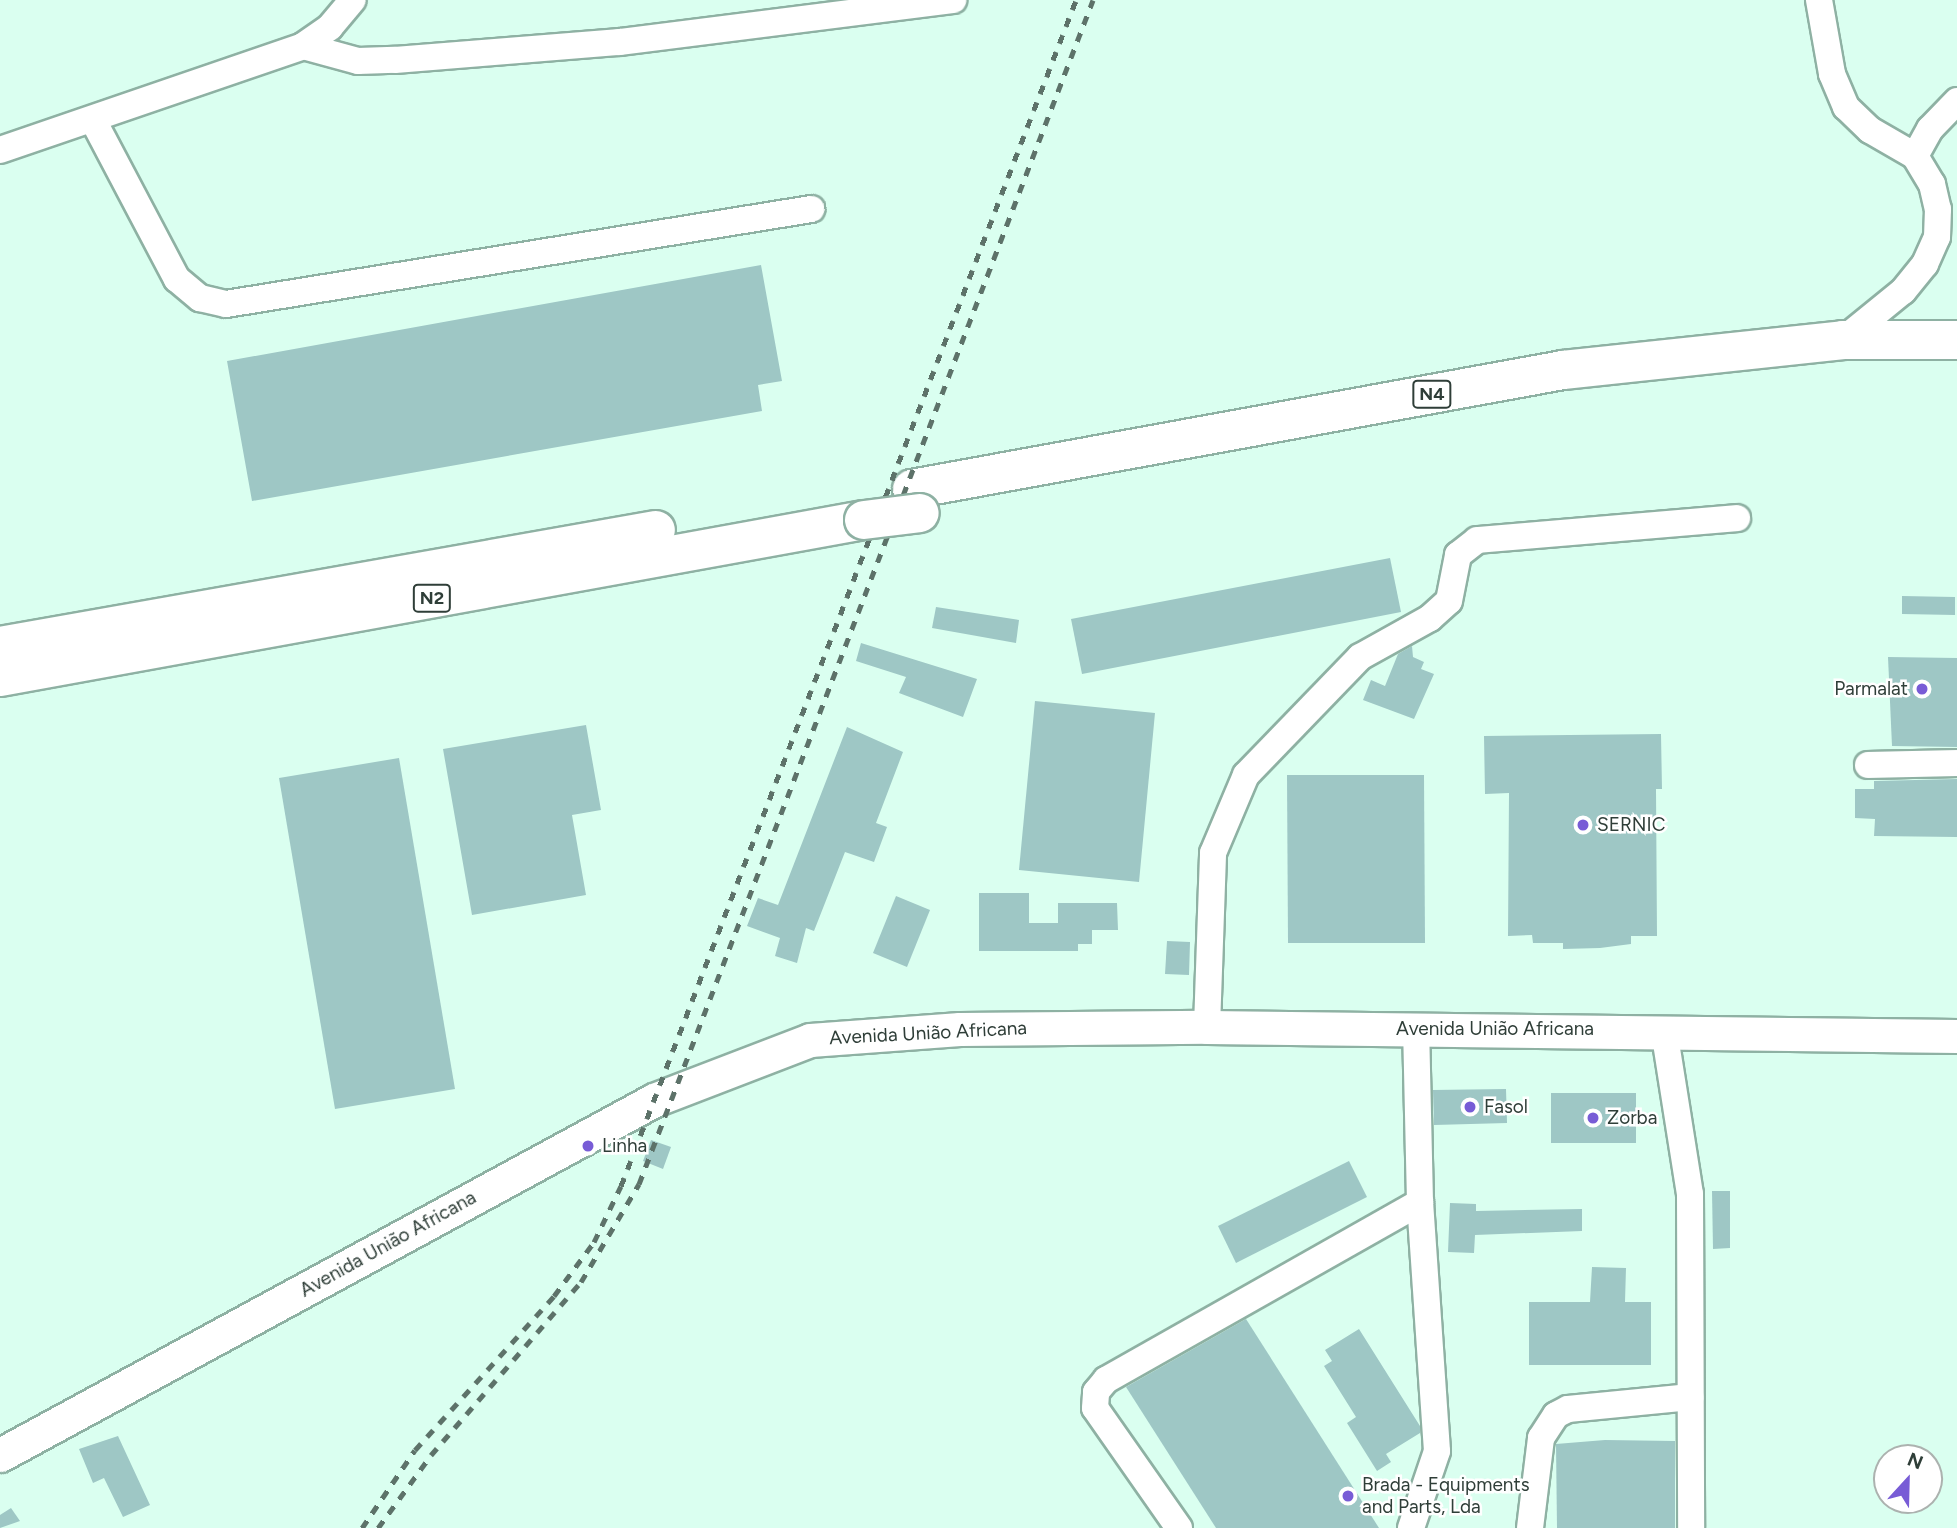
<!DOCTYPE html>
<meta charset="utf-8">
<style>
body{margin:0}
#map{position:relative;width:1957px;height:1528px;overflow:hidden;background:#dafff0;font-family:Figtree,sans-serif}
div>[style]{position:absolute}
[style*='--x']{left:calc(var(--x)*1px);top:calc(var(--y)*1px);width:calc(var(--w)*1px);rotate:calc(var(--a)*1deg)}
.building>*{inset:0;background:#9ec7c5}
.roads{filter:drop-shadow(2px 0 #8eb1a3) drop-shadow(-2px 0 #8eb1a3) drop-shadow(0 2px #8eb1a3) drop-shadow(0 -2px #8eb1a3)}
.minor>*{height:26px;margin:-13px;padding:0 13px;transform-origin:13px;border-radius:13px;background:#fff}
.major>*{height:33px;margin:-16.5px;padding:0 16.5px;transform-origin:16.5px;border-radius:16.5px;background:#fff}
.highway>*{height:38px;margin:-19px;padding:0 19px;transform-origin:19px;border-radius:19px;background:#fff}
.rail>*{height:5px;margin-top:-2.5px;transform-origin:0;background:repeating-linear-gradient(90deg,#5d7269 0 9px,transparent 0 18px)}
.bridges{filter:drop-shadow(2px 0 #8eb1a3) drop-shadow(-2px 0 #8eb1a3) drop-shadow(0 2px #8eb1a3) drop-shadow(0 -2px #8eb1a3)}
.highway-bridge>*{height:38px;margin:-19px;padding:0 19px;transform-origin:19px;border-radius:19px;background:#fff}
.dots>*{width:19px;height:19px;translate:-50% -50%;box-sizing:border-box;border:4px solid #fff;border-radius:50%}
span{translate:-50% -50%;white-space:nowrap;text-align:center;line-height:1.15;-webkit-text-stroke:5px #fff;paint-order:stroke}
.shield-label span{padding:2px 5px;background:#fff;border:2px solid;border-radius:5px;-webkit-text-stroke-width:0}
.shield-label{font-size:18px;color:#2f3e38;font-weight:700}
.poi-label{font-size:19px;color:#2f3e38}
.right{translate:-100% -50%;text-align:right}
.left{translate:0 -50%;text-align:left}
.street-label{font-size:19px;color:#2f3e38}
.north{position:absolute;left:1873px;top:1444px;width:70px;height:70px;box-sizing:border-box;background:#fff;border:2px solid #acb2af;border-radius:50%;rotate:22deg;font-size:19px;font-weight:700;line-height:28px;text-align:center;color:#2f3e38}
.north::after{content:'';display:block;margin:auto;width:24px;height:32px;background:#785cd6;clip-path:polygon(50% 0,100% 100%,50% 72%,0 100%)}
</style>
<div id="map">
<div class="building">
<i style="clip-path:polygon(761px 265px,782px 381px,758px 385px,762px 411px,252px 501px,227px 361px)"></i>
<i style="clip-path:polygon(1390px 558px,1401px 612px,1082px 674px,1071px 619px)"></i>
<i style="clip-path:polygon(1902px 596px,1955px 597px,1955px 615px,1902px 614px)"></i>
<i style="clip-path:polygon(936px 607px,1019px 620px,1016px 643px,932px 628px)"></i>
<i style="clip-path:polygon(861px 643px,977px 679px,963px 717px,899px 693px,906px 677px,856px 661px)"></i>
<i style="clip-path:polygon(1412px 646px,1413px 657px,1424px 662px,1421px 669px,1434px 674px,1414px 719px,1363px 700px,1371px 680px,1385px 686px,1398px 654px)"></i>
<i style="clip-path:polygon(1888px 657px,1957px 658px,1957px 747px,1892px 746px)"></i>
<i style="clip-path:polygon(1035px 701px,1155px 713px,1139px 882px,1019px 870px)"></i>
<i style="clip-path:polygon(586px 725px,601px 810px,572px 815px,586px 895px,472px 915px,443px 749px)"></i>
<i style="clip-path:polygon(847px 727px,903px 752px,876px 823px,887px 827px,874px 862px,845px 852px,814px 931px,806px 928px,797px 963px,775px 956px,780px 938px,747px 926px,758px 898px,778px 905px)"></i>
<i style="clip-path:polygon(1661px 734px,1662px 789px,1656px 789px,1657px 936px,1631px 936px,1631px 944px,1600px 948px,1563px 949px,1563px 943px,1533px 943px,1532px 935px,1508px 936px,1509px 793px,1485px 794px,1484px 736px)"></i>
<i style="clip-path:polygon(399px 758px,455px 1089px,335px 1109px,279px 778px)"></i>
<i style="clip-path:polygon(1287px 775px,1424px 775px,1425px 943px,1288px 943px)"></i>
<i style="clip-path:polygon(1957px 779px,1957px 837px,1874px 836px,1875px 819px,1855px 818px,1855px 789px,1874px 789px,1874px 781px)"></i>
<i style="clip-path:polygon(979px 893px,1029px 893px,1029px 923px,1058px 923px,1058px 903px,1117px 903px,1118px 930px,1092px 930px,1092px 944px,1078px 944px,1078px 951px,979px 951px)"></i>
<i style="clip-path:polygon(896px 896px,930px 910px,907px 967px,873px 953px)"></i>
<i style="clip-path:polygon(1167px 941px,1190px 942px,1189px 975px,1165px 974px)"></i>
<i style="clip-path:polygon(1506px 1089px,1507px 1123px,1434px 1125px,1433px 1090px)"></i>
<i style="clip-path:polygon(1551px 1093px,1636px 1093px,1636px 1143px,1551px 1143px)"></i>
<i style="clip-path:polygon(651px 1140px,671px 1147px,663px 1169px,643px 1161px)"></i>
<i style="clip-path:polygon(1349px 1161px,1367px 1197px,1236px 1263px,1218px 1226px)"></i>
<i style="clip-path:polygon(1712px 1191px,1730px 1191px,1730px 1248px,1713px 1249px)"></i>
<i style="clip-path:polygon(1450px 1203px,1476px 1204px,1476px 1211px,1582px 1209px,1582px 1231px,1475px 1235px,1474px 1253px,1448px 1252px)"></i>
<i style="clip-path:polygon(1592px 1267px,1626px 1268px,1625px 1302px,1651px 1302px,1651px 1365px,1529px 1365px,1529px 1302px,1590px 1302px)"></i>
<i style="clip-path:polygon(1246px 1319px,1379px 1528px,1216px 1528px,1126px 1387px)"></i>
<i style="clip-path:polygon(1359px 1329px,1420px 1426px,1420px 1433px,1386px 1454px,1391px 1462px,1377px 1471px,1347px 1423px,1356px 1417px,1324px 1366px,1332px 1361px,1325px 1350px)"></i>
<i style="clip-path:polygon(118px 1436px,150px 1505px,123px 1517px,104px 1478px,93px 1483px,79px 1449px)"></i>
<i style="clip-path:polygon(1605px 1440px,1675px 1441px,1675px 1528px,1557px 1528px,1556px 1444px)"></i>
<i style="clip-path:polygon(11px 1508px,20px 1521px,0 1528px,0 1515px)"></i>
</div>
<div class="roads">
<div class="minor">
<i style="--x:1819;--y:0;--w:75;--a:80"></i>
<i style="--x:1832;--y:74;--w:36;--a:67"></i>
<i style="--x:1846;--y:107;--w:33;--a:44"></i>
<i style="--x:1870;--y:130;--w:52;--a:30"></i>
<i style="--x:1915;--y:156;--w:33;--a:59"></i>
<i style="--x:1932;--y:184;--w:26;--a:77"></i>
<i style="--x:1938;--y:209;--w:28;--a:92"></i>
<i style="--x:1937;--y:237;--w:30;--a:114"></i>
<i style="--x:1925;--y:264;--w:35;--a:129"></i>
<i style="--x:1903;--y:291;--w:77;--a:140.8"></i>
<i style="--x:303;--y:46;--w:57;--a:15.3"></i>
<i style="--x:358;--y:61;--w:37;--a:-2"></i>
<i style="--x:395;--y:60;--w:226;--a:-4.6"></i>
<i style="--x:620;--y:42;--w:336;--a:-7.2"></i>
<i style="--x:93;--y:120;--w:180;--a:62.2"></i>
<i style="--x:177;--y:279;--w:30;--a:40"></i>
<i style="--x:200;--y:298;--w:27;--a:13"></i>
<i style="--x:226;--y:304;--w:593;--a:-9.22"></i>
<i style="--x:0;--y:150;--w:320;--a:-18.9"></i>
<i style="--x:303;--y:46;--w:33;--a:-35"></i>
<i style="--x:330;--y:27;--w:35;--a:-50"></i>
<i style="--x:1915;--y:156;--w:31;--a:-61"></i>
<i style="--x:1930;--y:129;--w:39;--a:-46"></i>
<i style="--x:1868;--y:765;--w:89;--a:-1.3"></i>
<i style="--x:1207;--y:1027;--w:174;--a:-88"></i>
<i style="--x:1213;--y:853;--w:85;--a:-67.1"></i>
<i style="--x:1246;--y:775;--w:164;--a:-46"></i>
<i style="--x:1360;--y:657;--w:80;--a:-29.1"></i>
<i style="--x:1430;--y:618;--w:25;--a:-42"></i>
<i style="--x:1449;--y:601;--w:47;--a:-78.9"></i>
<i style="--x:1458;--y:555;--w:24;--a:-38"></i>
<i style="--x:1477;--y:540;--w:261;--a:-4.8"></i>
<i style="--x:1664;--y:1030;--w:166;--a:81"></i>
<i style="--x:1690;--y:1194;--w:334;--a:89.8"></i>
<i style="--x:1179;--y:1528;--w:146;--a:-125"></i>
<i style="--x:1095;--y:1408;--w:16;--a:-86"></i>
<i style="--x:1096;--y:1392;--w:16;--a:-50"></i>
<i style="--x:1106;--y:1380;--w:361;--a:-29.5"></i>
<i style="--x:1411;--y:1528;--w:81;--a:-71.3"></i>
<i style="--x:1437;--y:1451;--w:250;--a:-93.9"></i>
<i style="--x:1420;--y:1202;--w:173;--a:-91.3"></i>
<i style="--x:1530;--y:1528;--w:91;--a:-83"></i>
<i style="--x:1541;--y:1438;--w:27;--a:-57"></i>
<i style="--x:1556;--y:1415;--w:13;--a:-27"></i>
<i style="--x:1568;--y:1409;--w:123;--a:-5.6"></i>
</div>
<div class="major">
<i style="--x:0;--y:1455;--w:744;--a:-28.49"></i>
<i style="--x:654;--y:1100;--w:167;--a:-21"></i>
<i style="--x:810;--y:1040;--w:150;--a:-4.2"></i>
<i style="--x:960;--y:1029;--w:247;--a:-0.5"></i>
<i style="--x:1207;--y:1027;--w:750;--a:0.69"></i>
</div>
<div class="highway">
<i style="--x:912;--y:489;--w:662;--a:-10.36"></i>
<i style="--x:1563;--y:370;--w:282;--a:-6.1"></i>
<i style="--x:1843;--y:340;--w:114;--a:0"></i>
<i style="--x:0;--y:646;--w:666;--a:-10.03"></i>
<i style="--x:0;--y:677;--w:878;--a:-10.3"></i>
</div>
</div>
<div class="rail">
<i style="--x:362;--y:1528;--w:94;--a:-55.8"></i>
<i style="--x:415;--y:1450;--w:207;--a:-47.9"></i>
<i style="--x:554;--y:1296;--w:67;--a:-53.5"></i>
<i style="--x:594;--y:1242;--w:62;--a:-64.3"></i>
<i style="--x:621;--y:1186;--w:1270;--a:-69.01"></i>
<i style="--x:378;--y:1528;--w:90;--a:-54"></i>
<i style="--x:431;--y:1455;--w:229;--a:-49.1"></i>
<i style="--x:581;--y:1282;--w:114;--a:-59.4"></i>
<i style="--x:639;--y:1184;--w:1268;--a:-69.02"></i>
</div>
<div class="bridges">
<div class="highway-bridge">
<i style="--x:864;--y:520;--w:56;--a:-7.1"></i>
</div>
</div>
<div class="dots">
<i style="left:1922px;top:689px;background:#785cd6"></i>
<i style="left:1583px;top:825px;background:#785cd6"></i>
<i style="left:1470px;top:1107px;background:#785cd6"></i>
<i style="left:1593px;top:1118px;background:#785cd6"></i>
<i style="left:588px;top:1146px;background:#785cd6"></i>
<i style="left:1348px;top:1496px;background:#785cd6"></i>
</div>
<div class="shield-label">
<span style="left:1432px;top:394px">N4</span>
<span style="left:432px;top:598px">N2</span>
</div>
<div class="poi-label">
<span class="right" style="left:1908px;top:689px">Parmalat</span>
<span class="left" style="left:1597px;top:825px">SERNIC</span>
<span class="left" style="left:1484px;top:1107px">Fasol</span>
<span class="left" style="left:1607px;top:1118px">Zorba</span>
<span class="left" style="left:602px;top:1146px">Linha</span>
<span class="left" style="left:1362px;top:1496px">Brada - Equipments<br>and Parts, Lda</span>
</div>
<div class="street-label">
<span style="left:1495px;top:1029px">Avenida União Africana</span>
<span style="left:928px;top:1033px;rotate:-3deg">Avenida União Africana</span>
<span style="left:388px;top:1244px;rotate:-29deg">Avenida União Africana</span>
</div>
<div class="north">N</div>
</div>
